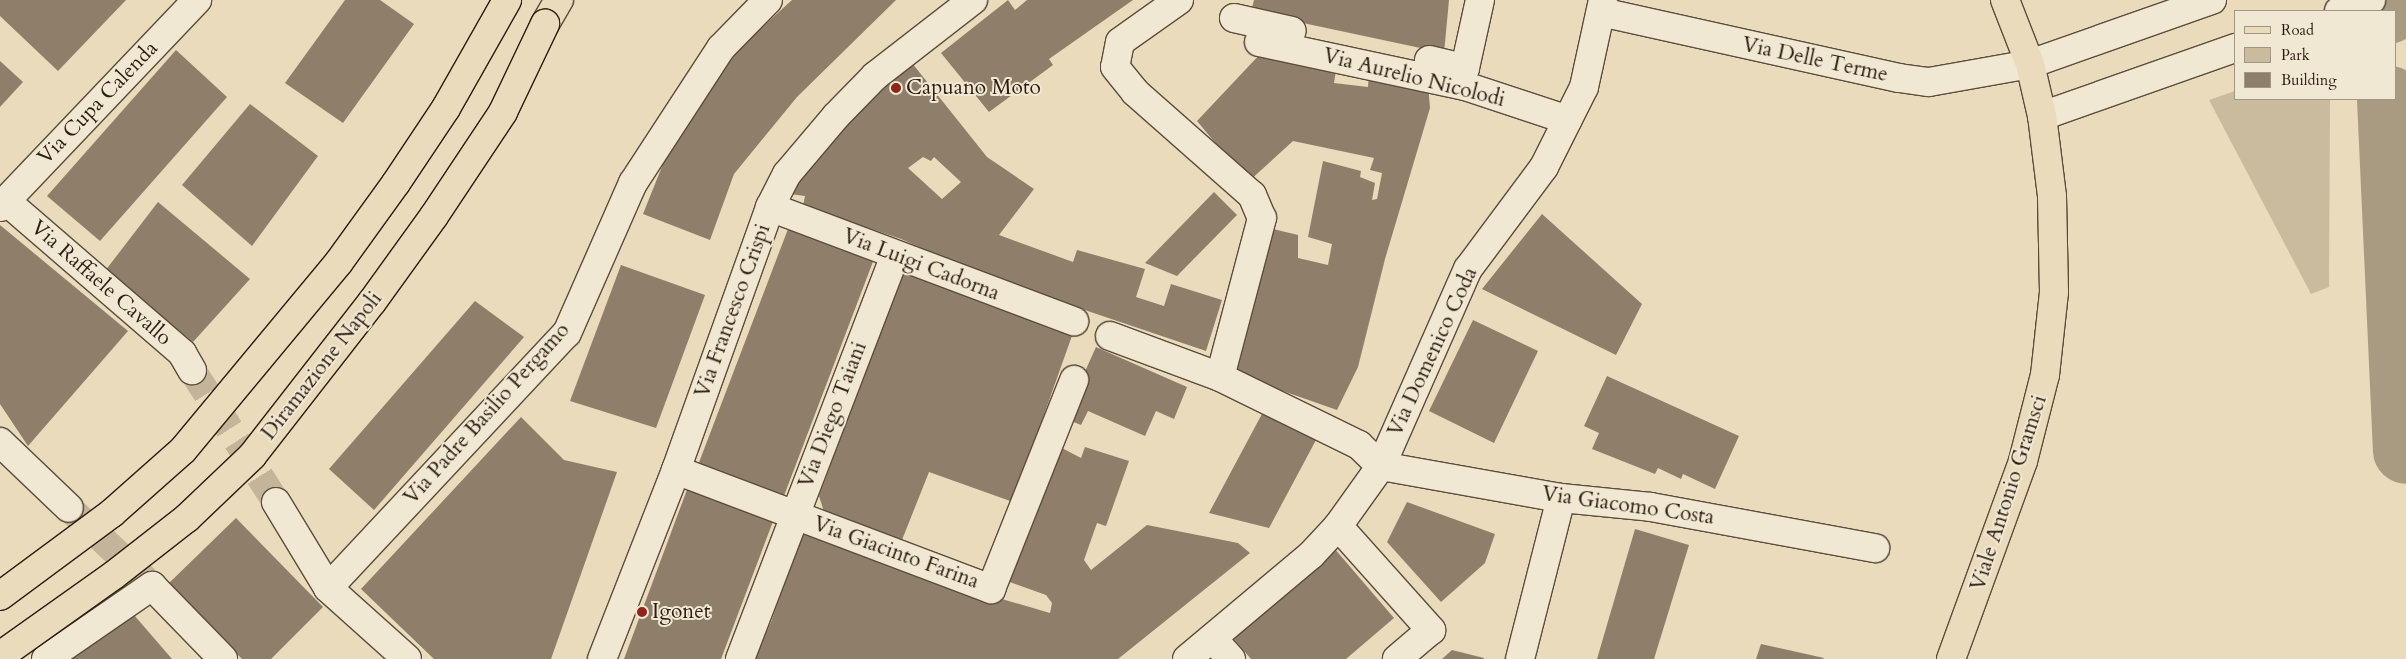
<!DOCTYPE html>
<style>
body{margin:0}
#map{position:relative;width:2406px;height:659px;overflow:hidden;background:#eadbbc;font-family:Cardo,serif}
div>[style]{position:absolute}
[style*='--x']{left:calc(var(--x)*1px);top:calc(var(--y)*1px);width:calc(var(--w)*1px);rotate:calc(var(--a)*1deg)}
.green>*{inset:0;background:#cabb9f}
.river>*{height:66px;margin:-33px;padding:0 33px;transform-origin:33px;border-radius:33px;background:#a99a82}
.building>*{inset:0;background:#8f7f6a}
.minor-tunnel>*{height:28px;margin-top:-14px;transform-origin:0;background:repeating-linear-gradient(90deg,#c4b59a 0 28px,transparent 0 42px)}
.roads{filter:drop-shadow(1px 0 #5c4c3c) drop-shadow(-1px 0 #5c4c3c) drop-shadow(0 1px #5c4c3c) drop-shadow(0 -1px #5c4c3c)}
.minor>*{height:28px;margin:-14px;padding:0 14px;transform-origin:14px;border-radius:14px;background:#f1e8d3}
.major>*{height:28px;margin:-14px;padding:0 14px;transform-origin:14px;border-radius:14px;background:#eadbbc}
.highway>*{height:28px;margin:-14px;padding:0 14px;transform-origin:14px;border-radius:14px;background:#eadbbc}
.bridges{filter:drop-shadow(1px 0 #2c1c11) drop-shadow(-1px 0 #2c1c11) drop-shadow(0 1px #2c1c11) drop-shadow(0 -1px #2c1c11)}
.highway-bridge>*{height:28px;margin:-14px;padding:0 14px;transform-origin:14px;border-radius:14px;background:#eadbbc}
.dots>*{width:14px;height:14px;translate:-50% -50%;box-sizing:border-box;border:2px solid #f1e8d3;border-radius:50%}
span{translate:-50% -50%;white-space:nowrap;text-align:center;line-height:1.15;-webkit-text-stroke:4px #f1e8d3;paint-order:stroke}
.street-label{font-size:21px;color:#2c1c11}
.poi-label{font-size:21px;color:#2c1c11}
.left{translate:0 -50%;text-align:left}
.legend{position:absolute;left:2234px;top:10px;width:162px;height:90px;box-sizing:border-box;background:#f1e8d3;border:1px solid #a29685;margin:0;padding:6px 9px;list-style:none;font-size:15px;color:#2c1c11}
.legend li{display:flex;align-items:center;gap:10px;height:25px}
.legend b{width:25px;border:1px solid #a29685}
</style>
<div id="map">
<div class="green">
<i style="clip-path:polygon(2235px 91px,2235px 99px,2330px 99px,2329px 287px,2311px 294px,2209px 100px)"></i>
</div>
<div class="river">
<i style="--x:2388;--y:0;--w:11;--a:90"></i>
<i style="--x:2390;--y:99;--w:352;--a:87.4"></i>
</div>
<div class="building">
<i style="clip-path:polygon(0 0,126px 0,58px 71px,0 16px)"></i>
<i style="clip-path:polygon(345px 0,380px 0,414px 24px,343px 123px,285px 83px)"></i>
<i style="clip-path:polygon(792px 0,896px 0,797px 97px,734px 174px,710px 240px,643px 214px,669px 149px,696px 105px,743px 45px)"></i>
<i style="clip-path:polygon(1008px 0,1015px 10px,1027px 0,1133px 0,1049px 59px,1053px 65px,989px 112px,941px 53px)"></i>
<i style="clip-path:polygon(1254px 0,1449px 0,1444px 53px,1251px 12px)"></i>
<i style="clip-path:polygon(176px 50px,227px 97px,100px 241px,47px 196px)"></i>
<i style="clip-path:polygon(1263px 51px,1337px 64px,1334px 83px,1368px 87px,1369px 71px,1428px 84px,1430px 108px,1385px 259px,1358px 367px,1337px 410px,1231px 373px,1265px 227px,1298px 235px,1298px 258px,1328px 265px,1332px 244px,1308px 237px,1323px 161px,1361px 171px,1360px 177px,1375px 183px,1372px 200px,1377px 199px,1382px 173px,1370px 170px,1374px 158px,1293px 141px,1248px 182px,1197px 121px)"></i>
<i style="clip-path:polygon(0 61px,23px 82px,0 107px)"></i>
<i style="clip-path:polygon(evenodd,912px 63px,987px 157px,1034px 189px,999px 235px,1073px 262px,1077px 250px,1145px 269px,1136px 297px,1164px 306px,1171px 284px,1222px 300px,1206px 351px,984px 276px,901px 239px,803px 206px,805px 196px,790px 194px,848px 120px,912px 63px,923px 157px,931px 161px,934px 157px,961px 182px,942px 199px,908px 168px,923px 157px)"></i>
<i style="clip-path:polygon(250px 104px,318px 156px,252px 246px,182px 185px)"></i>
<i style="clip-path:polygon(1214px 192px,1237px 215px,1177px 276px,1145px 263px)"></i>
<i style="clip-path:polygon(158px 202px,250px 279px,193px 342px,105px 271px)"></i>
<i style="clip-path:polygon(1542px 214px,1642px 304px,1616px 355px,1482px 289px)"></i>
<i style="clip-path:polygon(0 225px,128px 331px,28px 446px,0 404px)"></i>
<i style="clip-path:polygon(788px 229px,874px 259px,782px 501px,698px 465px)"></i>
<i style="clip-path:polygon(621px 265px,705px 295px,656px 428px,570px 401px)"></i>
<i style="clip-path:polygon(903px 270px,1073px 333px,1013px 502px,929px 472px,900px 545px,826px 518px,819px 496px)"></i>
<i style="clip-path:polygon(475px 301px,524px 337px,374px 510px,329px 469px)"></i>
<i style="clip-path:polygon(1473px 320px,1538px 351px,1494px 443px,1429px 411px)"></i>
<i style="clip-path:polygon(1096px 347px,1187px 387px,1174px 419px,1156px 411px,1145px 436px,1088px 411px,1081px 425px,1064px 418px)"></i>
<i style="clip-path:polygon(1607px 376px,1739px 436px,1715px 489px,1683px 474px,1681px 479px,1658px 468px,1655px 474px,1592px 449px,1599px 433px,1584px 426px)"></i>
<i style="clip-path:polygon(1263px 412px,1316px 440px,1269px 528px,1209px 513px)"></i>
<i style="clip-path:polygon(521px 417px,564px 460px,617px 472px,551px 659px,434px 659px,361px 589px)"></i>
<i style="clip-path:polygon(1058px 446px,1081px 458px,1085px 447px,1129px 461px,1106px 526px,1097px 523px,1084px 560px,1091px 570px,1147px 525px,1238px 543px,1250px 553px,1118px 659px,754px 659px,771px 622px,803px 529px,954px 585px,1050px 613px,1052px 603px,1046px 595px,1004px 580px)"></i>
<i style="clip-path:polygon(688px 487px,775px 516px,721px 659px,624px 659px)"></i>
<i style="clip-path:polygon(1407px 502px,1495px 534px,1485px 563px,1441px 602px,1387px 542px)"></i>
<i style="clip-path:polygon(236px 518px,323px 607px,271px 659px,242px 659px,168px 584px)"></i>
<i style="clip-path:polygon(1635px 529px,1689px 545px,1654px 659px,1597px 659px)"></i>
<i style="clip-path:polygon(1334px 548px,1394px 618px,1346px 659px,1251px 659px,1233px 638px)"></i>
<i style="clip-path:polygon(134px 615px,172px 659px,70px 659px)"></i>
<i style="clip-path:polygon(1761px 644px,1824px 658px,1823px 659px,1756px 659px)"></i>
<i style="clip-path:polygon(1452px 650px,1484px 658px,1484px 659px,1442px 659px)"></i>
</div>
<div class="minor-tunnel">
<i style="--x:192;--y:370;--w:156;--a:57.5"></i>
<i style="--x:69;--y:508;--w:114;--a:43.2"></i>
</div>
<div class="roads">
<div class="minor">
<i style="--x:1179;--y:0;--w:72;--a:144.6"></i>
<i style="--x:1120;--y:42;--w:25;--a:101"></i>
<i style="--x:1115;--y:67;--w:32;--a:51"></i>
<i style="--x:1135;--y:92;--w:156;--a:41.4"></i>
<i style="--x:1252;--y:195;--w:25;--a:67"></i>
<i style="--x:1262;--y:218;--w:164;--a:104.8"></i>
<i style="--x:2339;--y:11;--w:34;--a:-19"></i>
<i style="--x:1601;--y:12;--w:305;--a:12.5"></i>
<i style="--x:1899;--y:78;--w:30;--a:8"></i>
<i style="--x:1929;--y:82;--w:103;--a:-10.1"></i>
<i style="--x:2030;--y:64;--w:193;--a:-19.4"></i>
<i style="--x:1234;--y:18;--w:59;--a:12.6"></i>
<i style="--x:1259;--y:42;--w:211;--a:12.1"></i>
<i style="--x:1465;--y:86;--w:108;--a:18.3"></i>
<i style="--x:1429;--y:60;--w:37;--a:13"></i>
<i style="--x:1465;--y:68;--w:70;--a:-77.6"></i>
<i style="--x:2042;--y:116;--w:205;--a:-19.4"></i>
<i style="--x:6;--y:201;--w:233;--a:40.8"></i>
<i style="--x:182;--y:353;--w:20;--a:60"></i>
<i style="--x:0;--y:207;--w:286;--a:-46.4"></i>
<i style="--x:770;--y:207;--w:325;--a:20.6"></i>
<i style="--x:1110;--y:336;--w:117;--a:20.4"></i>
<i style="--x:1220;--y:377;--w:155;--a:26.1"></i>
<i style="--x:1359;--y:445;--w:30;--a:44"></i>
<i style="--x:0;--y:442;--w:95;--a:43.7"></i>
<i style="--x:1381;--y:466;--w:183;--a:10.1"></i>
<i style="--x:1561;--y:498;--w:90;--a:5.7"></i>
<i style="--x:1651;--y:507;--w:228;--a:10.4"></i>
<i style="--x:676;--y:470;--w:337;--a:20.7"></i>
<i style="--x:991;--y:589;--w:225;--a:-68.3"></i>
<i style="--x:276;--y:502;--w:100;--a:58.8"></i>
<i style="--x:328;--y:588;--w:106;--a:41.9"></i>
<i style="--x:1338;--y:526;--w:140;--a:48.2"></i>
<i style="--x:1431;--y:630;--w:45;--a:139.5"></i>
<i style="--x:328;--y:588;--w:349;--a:-46.9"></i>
<i style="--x:567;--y:333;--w:164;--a:-66.3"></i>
<i style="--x:633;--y:183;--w:161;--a:-56.9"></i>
<i style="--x:721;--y:48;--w:67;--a:-45.6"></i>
<i style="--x:1213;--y:639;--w:27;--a:48"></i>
<i style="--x:46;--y:659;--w:129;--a:-34.6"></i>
<i style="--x:152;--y:586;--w:102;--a:45.8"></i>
<i style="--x:602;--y:659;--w:203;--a:-68.6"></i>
<i style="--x:676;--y:470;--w:279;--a:-70.3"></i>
<i style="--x:770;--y:207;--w:37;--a:-63"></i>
<i style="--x:787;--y:174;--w:76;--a:-49.8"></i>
<i style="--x:836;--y:116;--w:56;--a:-45.7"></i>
<i style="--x:875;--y:76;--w:124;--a:-37.8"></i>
<i style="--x:740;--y:659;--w:432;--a:-69"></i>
<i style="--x:1187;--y:659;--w:162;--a:-40"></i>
<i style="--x:1311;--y:555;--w:40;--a:-47"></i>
<i style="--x:1338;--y:526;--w:74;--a:-54.4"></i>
<i style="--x:1381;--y:466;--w:215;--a:-66.2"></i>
<i style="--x:1468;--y:269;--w:127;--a:-53.3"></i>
<i style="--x:1544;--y:167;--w:89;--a:-63.4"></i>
<i style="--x:1584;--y:87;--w:89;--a:-77.7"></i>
<i style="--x:1520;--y:659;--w:166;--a:-75.7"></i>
</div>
<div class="major">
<i style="--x:1951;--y:659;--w:211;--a:-70"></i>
<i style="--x:2023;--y:461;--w:89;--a:-75.7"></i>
<i style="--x:2045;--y:375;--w:83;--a:-83.8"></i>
<i style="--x:2054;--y:292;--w:96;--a:-91.2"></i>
<i style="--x:2052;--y:196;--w:81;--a:-97.1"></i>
<i style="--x:2042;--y:116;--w:53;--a:-103"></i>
<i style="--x:2030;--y:64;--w:69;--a:-111.3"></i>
</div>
<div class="highway">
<i style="--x:545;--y:24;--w:28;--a:-60"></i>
</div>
</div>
<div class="bridges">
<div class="highway-bridge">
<i style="--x:0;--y:596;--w:139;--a:-36.5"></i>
<i style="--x:112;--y:513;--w:95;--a:-41.6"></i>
<i style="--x:183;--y:450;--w:244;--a:-50.3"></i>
<i style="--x:339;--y:262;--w:97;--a:-54.2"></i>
<i style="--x:396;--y:183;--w:90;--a:-56.3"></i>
<i style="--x:446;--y:108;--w:124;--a:-60.5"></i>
<i style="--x:0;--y:656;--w:140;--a:-35.4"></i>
<i style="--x:114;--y:575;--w:93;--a:-38"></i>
<i style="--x:187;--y:518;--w:90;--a:-43.6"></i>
<i style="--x:252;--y:456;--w:195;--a:-52.1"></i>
<i style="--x:372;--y:302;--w:106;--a:-54.2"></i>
<i style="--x:434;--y:216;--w:125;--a:-56.4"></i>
<i style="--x:503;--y:112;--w:98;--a:-64.5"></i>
</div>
</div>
<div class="dots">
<i style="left:896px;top:88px;background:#8f2418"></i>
<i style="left:642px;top:612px;background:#8f2418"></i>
</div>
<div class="street-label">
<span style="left:1815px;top:60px;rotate:12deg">Via Delle Terme</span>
<span style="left:1414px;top:78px;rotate:14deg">Via Aurelio Nicolodi</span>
<span style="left:98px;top:103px;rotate:-46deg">Via Cupa Calenda</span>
<span style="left:921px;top:265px;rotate:21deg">Via Luigi Cadorna</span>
<span style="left:101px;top:283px;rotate:41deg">Via Raffaele Cavallo</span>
<span style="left:733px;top:311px;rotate:-70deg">Via Francesco Crispi</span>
<span style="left:1433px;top:352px;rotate:-65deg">Via Domenico Coda</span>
<span style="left:322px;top:366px;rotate:-52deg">Diramazione Napoli</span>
<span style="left:487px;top:414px;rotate:-48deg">Via Padre Basilio Pergamo</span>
<span style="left:833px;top:415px;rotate:-69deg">Via Diego Taiani</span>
<span style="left:2009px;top:493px;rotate:-72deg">Viale Antonio Gramsci</span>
<span style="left:1628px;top:506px;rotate:8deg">Via Giacomo Costa</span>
<span style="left:896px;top:553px;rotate:20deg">Via Giacinto Farina</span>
</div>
<div class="poi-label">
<span class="left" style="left:906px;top:88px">Capuano Moto</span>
<span class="left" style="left:652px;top:612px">Igonet</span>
</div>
<ul class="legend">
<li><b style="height:6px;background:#eadbbc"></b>Road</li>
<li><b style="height:14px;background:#cabb9f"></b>Park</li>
<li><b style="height:14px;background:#8f7f6a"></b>Building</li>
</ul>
</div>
